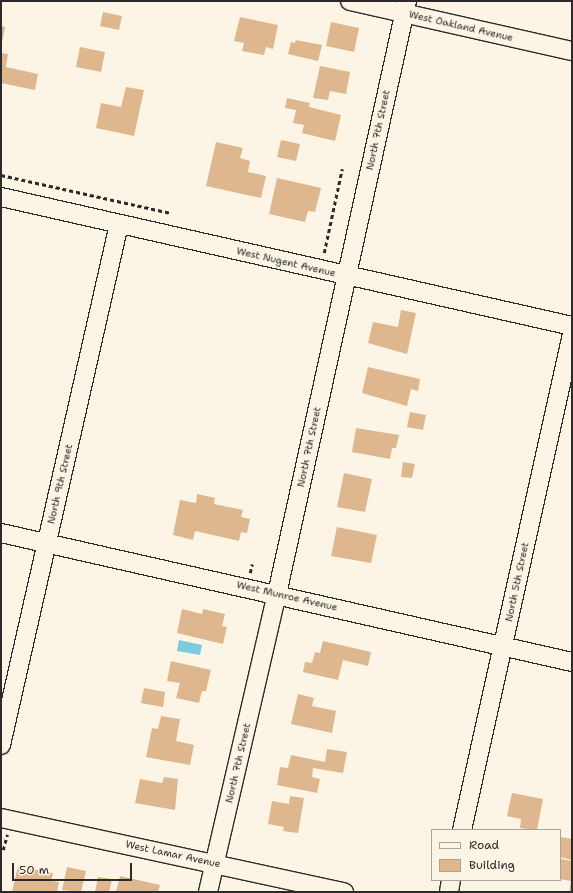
<!DOCTYPE html>
<style>
body{margin:0}
#map{position:relative;width:573px;height:893px;overflow:hidden;background:#fcf5e5;font-family:"Shantell Sans",sans-serif}
div>[style]{position:absolute}
[style*='--x']{left:calc(var(--x)*1px);top:calc(var(--y)*1px);width:calc(var(--w)*1px);rotate:calc(var(--a)*1deg)}
.water>*{inset:0;background:#7fcbde}
.building>*{inset:0;background:#deb78f}
.path>*{height:2.5px;margin-top:-1.25px;transform-origin:0;background:repeating-linear-gradient(90deg,#2b2b2b 0 4px,transparent 0 7px)}
.roads{filter:drop-shadow(1px 0 #2b2b2b) drop-shadow(-1px 0 #2b2b2b) drop-shadow(0 1px #2b2b2b) drop-shadow(0 -1px #2b2b2b)}
.minor>*{height:18px;margin:-9px;padding:0 9px;transform-origin:9px;border-radius:9px;background:#fcf5e5}
span{translate:-50% -50%;white-space:nowrap;text-align:center;line-height:1.15;-webkit-text-stroke:3px #fcf5e5;paint-order:stroke}
.street-label{font-size:10px;color:#2b2b2b}
.frame{position:absolute;inset:0;border:2px solid #2b2b2b;pointer-events:none}
.legend{position:absolute;left:431px;top:829px;width:130px;height:52px;box-sizing:border-box;background:#fcf5e5;border:1px solid #a8a49b;margin:0;padding:5px 7px;list-style:none;font-size:12px;color:#2b2b2b}
.legend li{display:flex;align-items:center;gap:8px;height:20px}
.legend b{width:20px;border:1px solid #a8a49b}
.scale{position:absolute;left:12px;top:863px;width:120px;height:18px;box-sizing:border-box;border:2px solid #2b2b2b;border-top:0;padding-left:5px;font-size:12px;line-height:14px;white-space:nowrap;color:#2b2b2b;-webkit-text-stroke:3px #fcf5e5;paint-order:stroke}
</style>
<div id="map">
<div class="water">
<i style="clip-path:polygon(179px 640px,202px 645px,200px 655px,177px 651px)"></i>
</div>
<div class="building">
<i style="clip-path:polygon(103px 12px,122px 16px,119px 30px,100px 26px)"></i>
<i style="clip-path:polygon(240px 17px,278px 25px,273px 49px,266px 47px,264px 55px,242px 51px,244px 43px,234px 41px)"></i>
<i style="clip-path:polygon(331px 22px,359px 28px,354px 52px,326px 46px)"></i>
<i style="clip-path:polygon(1px 26px,5px 27px,2px 43px,1px 43px)"></i>
<i style="clip-path:polygon(296px 40px,322px 45px,318px 61px,288px 54px,291px 42px,295px 43px)"></i>
<i style="clip-path:polygon(80px 47px,105px 52px,101px 72px,76px 67px)"></i>
<i style="clip-path:polygon(1px 53px,8px 54px,6px 67px,38px 74px,35px 90px,1px 83px)"></i>
<i style="clip-path:polygon(320px 66px,350px 72px,346px 94px,330px 91px,328px 100px,313px 98px)"></i>
<i style="clip-path:polygon(126px 87px,144px 90px,134px 136px,96px 128px,101px 103px,121px 107px)"></i>
<i style="clip-path:polygon(287px 98px,310px 103px,309px 107px,341px 115px,335px 141px,302px 133px,304px 125px,293px 123px,296px 110px,285px 108px)"></i>
<i style="clip-path:polygon(281px 140px,300px 144px,296px 161px,277px 157px)"></i>
<i style="clip-path:polygon(216px 142px,243px 148px,240px 158px,250px 161px,248px 172px,266px 176px,261px 198px,206px 186px)"></i>
<i style="clip-path:polygon(277px 178px,321px 188px,315px 212px,308px 211px,305px 222px,269px 214px)"></i>
<i style="clip-path:polygon(401px 310px,416px 313px,407px 354px,368px 343px,373px 322px,398px 327px)"></i>
<i style="clip-path:polygon(368px 367px,420px 379px,418px 391px,411px 389px,407px 406px,362px 393px)"></i>
<i style="clip-path:polygon(410px 412px,426px 415px,423px 430px,407px 427px)"></i>
<i style="clip-path:polygon(356px 428px,399px 435px,396px 448px,392px 448px,390px 459px,352px 452px)"></i>
<i style="clip-path:polygon(403px 462px,415px 464px,412px 478px,401px 477px)"></i>
<i style="clip-path:polygon(344px 473px,372px 479px,365px 512px,337px 507px)"></i>
<i style="clip-path:polygon(197px 494px,215px 498px,214px 504px,243px 510px,241px 517px,250px 519px,247px 533px,241px 532px,239px 541px,195px 531px,193px 540px,173px 535px,180px 500px,196px 503px)"></i>
<i style="clip-path:polygon(337px 527px,377px 535px,371px 563px,331px 556px)"></i>
<i style="clip-path:polygon(182px 609px,202px 614px,203px 609px,225px 614px,222px 626px,227px 627px,223px 644px,177px 633px)"></i>
<i style="clip-path:polygon(323px 641px,371px 652px,368px 666px,343px 660px,338px 680px,303px 672px,305px 662px,312px 663px,315px 652px,320px 653px)"></i>
<i style="clip-path:polygon(171px 661px,211px 670px,206px 691px,202px 691px,199px 703px,176px 698px,180px 683px,167px 681px)"></i>
<i style="clip-path:polygon(144px 688px,165px 692px,163px 707px,141px 703px)"></i>
<i style="clip-path:polygon(298px 694px,314px 698px,312px 706px,336px 711px,332px 733px,291px 724px)"></i>
<i style="clip-path:polygon(161px 716px,180px 719px,176px 741px,194px 745px,190px 765px,146px 757px,152px 728px,158px 729px)"></i>
<i style="clip-path:polygon(327px 749px,347px 752px,343px 773px,313px 768px,312px 777px,320px 779px,317px 793px,277px 785px,280px 767px,288px 768px,291px 755px,325px 762px)"></i>
<i style="clip-path:polygon(164px 777px,178px 779px,175px 810px,135px 803px,140px 779px,162px 783px)"></i>
<i style="clip-path:polygon(512px 793px,543px 799px,537px 830px,520px 828px,521px 819px,507px 816px)"></i>
<i style="clip-path:polygon(290px 796px,304px 798px,298px 833px,283px 831px,284px 827px,268px 824px,272px 801px,289px 804px)"></i>
<i style="clip-path:polygon(560px 837px,572px 839px,572px 860px,560px 857px)"></i>
<i style="clip-path:polygon(561px 859px,572px 861px,572px 892px,569px 892px,571px 881px,560px 879px)"></i>
<i style="clip-path:polygon(18px 866px,53px 873px,51px 881px,59px 882px,57px 892px,12px 892px)"></i>
<i style="clip-path:polygon(67px 867px,86px 871px,81px 892px,62px 890px)"></i>
<i style="clip-path:polygon(120px 876px,160px 885px,158px 892px,116px 892px)"></i>
<i style="clip-path:polygon(98px 877px,112px 879px,109px 892px,95px 892px)"></i>
</div>
<div class="path">
<i style="--x:1;--y:175;--w:174;--a:12.6"></i>
<i style="--x:324;--y:253;--w:86;--a:-77.9"></i>
<i style="--x:250;--y:573;--w:9;--a:-77"></i>
<i style="--x:3;--y:850;--w:16;--a:-75"></i>
</div>
<div class="roads">
<div class="minor">
<i style="--x:350;--y:1;--w:228;--a:12.7"></i>
<i style="--x:1;--y:197;--w:585;--a:12.73"></i>
<i style="--x:1;--y:533;--w:585;--a:12.73"></i>
<i style="--x:1;--y:745;--w:534;--a:-77.24"></i>
<i style="--x:1;--y:818;--w:351;--a:12.2"></i>
<i style="--x:462;--y:830;--w:508;--a:-77.5"></i>
<i style="--x:208;--y:892;--w:306;--a:-77"></i>
<i style="--x:277;--y:594;--w:607;--a:-77.63"></i>
<i style="--x:449;--y:892;--w:12;--a:-81"></i>
</div>
</div>
<div class="street-label">
<span style="left:461px;top:26px;rotate:13deg">West Oakland Avenue</span>
<span style="left:378px;top:130px;rotate:-78deg">North 7th Street</span>
<span style="left:286px;top:262px;rotate:13deg">West Nugent Avenue</span>
<span style="left:309px;top:447px;rotate:-78deg">North 7th Street</span>
<span style="left:60px;top:484px;rotate:-77deg">North 9th Street</span>
<span style="left:517px;top:582px;rotate:-78deg">North 5th Street</span>
<span style="left:287px;top:596px;rotate:13deg">West Munroe Avenue</span>
<span style="left:238px;top:763px;rotate:-77deg">North 7th Street</span>
<span style="left:173px;top:854px;rotate:12deg">West Lamar Avenue</span>
</div>
<div class="frame"></div>
<ul class="legend">
<li><b style="height:5px;background:#fcf5e5"></b>Road</li>
<li><b style="height:11px;background:#deb78f"></b>Building</li>
</ul>
<div class="scale">50 m</div>
</div>
